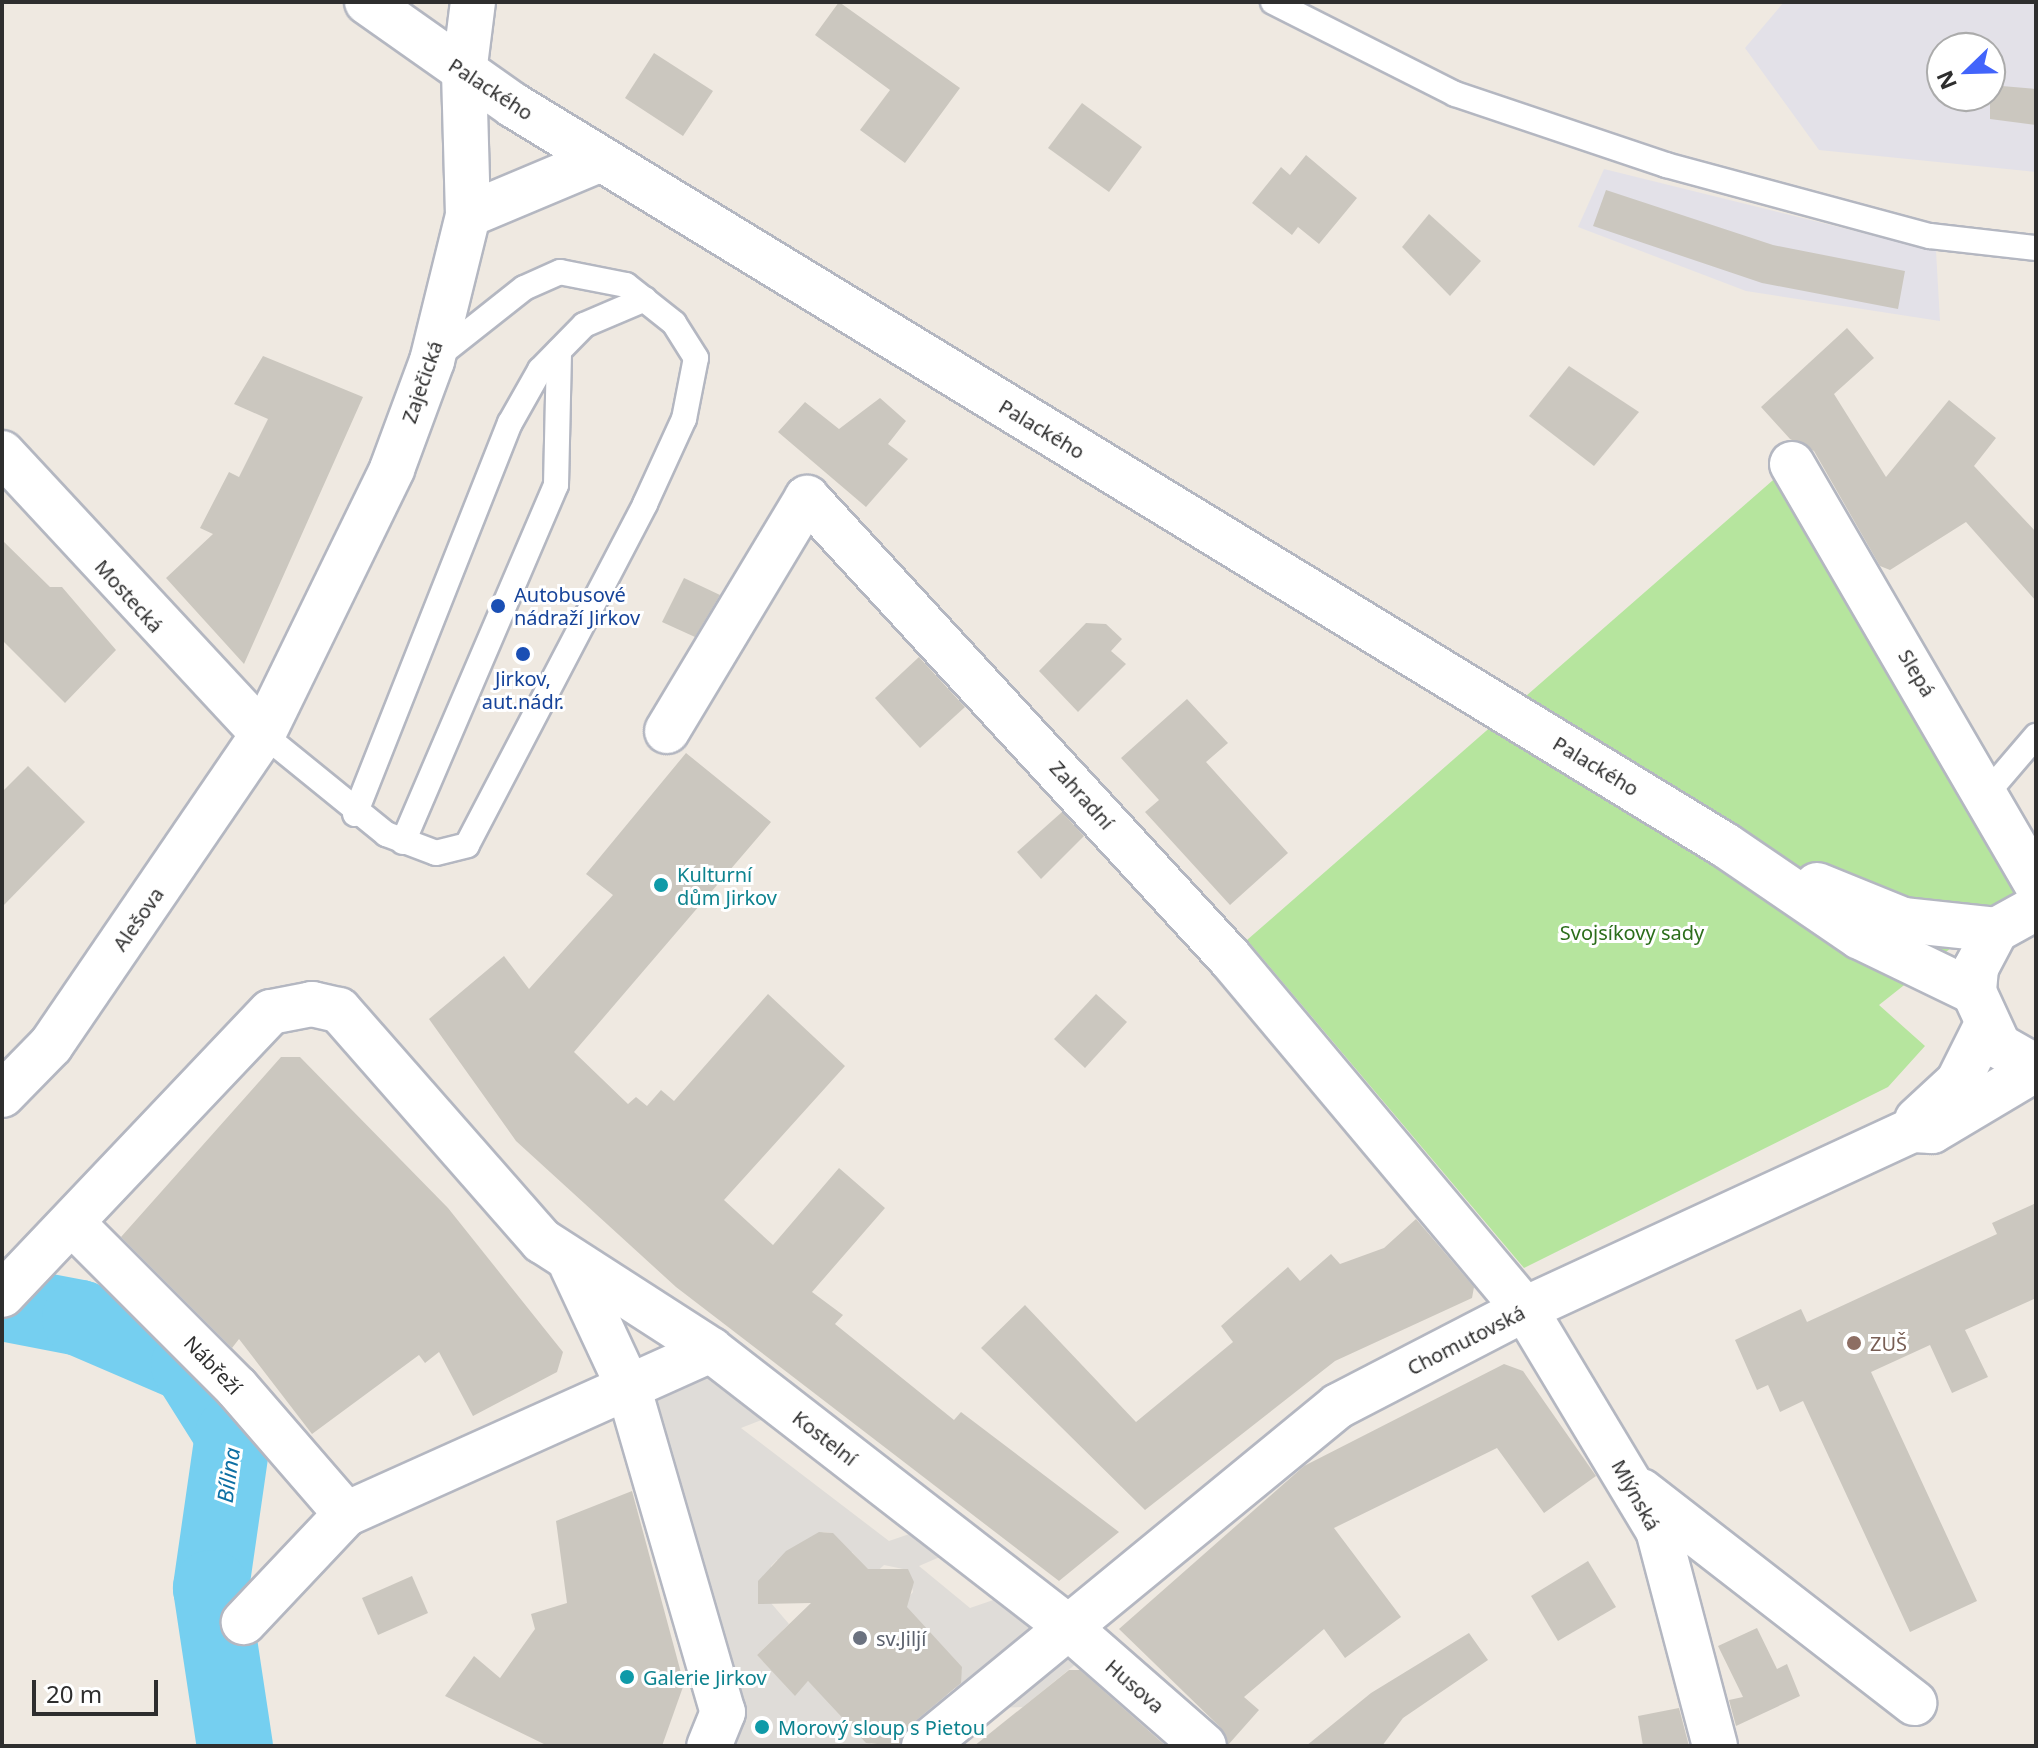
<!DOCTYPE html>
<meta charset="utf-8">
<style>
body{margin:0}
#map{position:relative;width:2038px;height:1748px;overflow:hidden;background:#efe9e1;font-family:"Noto Sans",sans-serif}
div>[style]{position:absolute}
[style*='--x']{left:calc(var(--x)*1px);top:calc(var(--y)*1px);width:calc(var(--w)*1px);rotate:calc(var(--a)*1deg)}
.industrial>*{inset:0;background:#e3e1e8}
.green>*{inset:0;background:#b6e59e}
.plaza>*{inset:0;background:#dfdcd8}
.river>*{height:76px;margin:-38px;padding:0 38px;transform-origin:38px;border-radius:38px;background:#75cff0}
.building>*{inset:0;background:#cbc7bf}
.roads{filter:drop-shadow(2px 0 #b4b7c1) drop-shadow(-2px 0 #b4b7c1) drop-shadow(0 2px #b4b7c1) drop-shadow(0 -2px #b4b7c1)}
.lane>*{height:24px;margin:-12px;padding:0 12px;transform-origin:12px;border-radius:12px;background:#fff}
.street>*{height:44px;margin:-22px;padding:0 22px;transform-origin:22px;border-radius:22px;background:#fff}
.secondary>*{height:44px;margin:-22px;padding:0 22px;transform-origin:22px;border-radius:22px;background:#fff}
.dots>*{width:22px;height:22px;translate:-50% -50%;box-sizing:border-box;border:4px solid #fff;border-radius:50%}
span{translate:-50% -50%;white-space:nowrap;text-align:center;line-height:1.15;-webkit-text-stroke:6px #fff;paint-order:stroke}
.street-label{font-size:20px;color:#2e2e2e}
.transit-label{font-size:20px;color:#164399}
.left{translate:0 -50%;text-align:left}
.culture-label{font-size:20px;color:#0d838f}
.park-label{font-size:20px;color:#2c6e1b}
.education-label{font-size:20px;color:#785e54}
.worship-label{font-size:20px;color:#5b616d}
.water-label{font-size:22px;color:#0d6fa3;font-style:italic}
.frame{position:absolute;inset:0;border:4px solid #2e2e2e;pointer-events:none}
.north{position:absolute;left:1926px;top:32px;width:80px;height:80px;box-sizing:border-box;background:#fff;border:2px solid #ababab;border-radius:50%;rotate:247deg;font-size:22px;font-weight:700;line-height:32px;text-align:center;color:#2e2e2e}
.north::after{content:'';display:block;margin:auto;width:28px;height:36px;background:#4264fb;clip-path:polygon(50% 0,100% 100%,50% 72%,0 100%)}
.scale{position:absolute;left:32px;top:1680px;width:126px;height:36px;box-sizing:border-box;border:4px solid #2e2e2e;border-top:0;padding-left:10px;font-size:24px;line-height:28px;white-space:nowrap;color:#2e2e2e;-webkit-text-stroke:6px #fff;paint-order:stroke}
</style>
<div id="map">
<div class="industrial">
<i style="clip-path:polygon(evenodd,1784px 2px,2036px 2px,2036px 172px,1819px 150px,1745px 48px,1784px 2px,1942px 48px,1990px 48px,1990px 96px,1942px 96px,1942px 48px)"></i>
<i style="clip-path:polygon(1604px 169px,1936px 251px,1940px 321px,1746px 291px,1578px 227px)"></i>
</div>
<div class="green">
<i style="clip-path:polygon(1780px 474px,2028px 887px,1879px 1005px,1925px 1046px,1888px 1087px,1524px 1268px,1247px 940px)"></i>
</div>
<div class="plaza">
<i style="clip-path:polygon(evenodd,711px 1350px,1093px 1650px,1023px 1707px,989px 1708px,956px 1746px,876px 1746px,913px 1733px,910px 1721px,941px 1693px,952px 1696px,962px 1670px,895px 1612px,913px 1592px,908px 1570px,884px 1565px,866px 1582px,858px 1559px,852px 1552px,845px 1558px,833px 1546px,833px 1533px,823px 1532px,787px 1566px,777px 1560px,771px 1566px,770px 1593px,758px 1593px,758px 1603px,771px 1603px,789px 1624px,757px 1655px,795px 1695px,808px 1681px,873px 1746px,709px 1746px,628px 1386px,711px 1350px,772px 1416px,921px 1530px,889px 1541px,741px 1428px,772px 1416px,711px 1350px,949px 1553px,1005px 1596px,970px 1608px,919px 1566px,949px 1553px)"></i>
</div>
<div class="river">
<i style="--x:2;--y:1303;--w:79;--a:10.9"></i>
<i style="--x:80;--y:1318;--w:119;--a:23.3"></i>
<i style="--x:189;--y:1365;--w:83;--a:57.8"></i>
<i style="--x:233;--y:1435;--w:155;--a:98.2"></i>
<i style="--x:211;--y:1588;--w:160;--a:81.4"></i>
</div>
<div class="building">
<i style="clip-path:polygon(839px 2px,960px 88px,905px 163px,860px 130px,890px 90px,815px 35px)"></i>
<i style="clip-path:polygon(654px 53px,713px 91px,683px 136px,625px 98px)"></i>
<i style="clip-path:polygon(1990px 85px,2036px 89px,2036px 125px,1990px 119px)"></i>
<i style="clip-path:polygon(1082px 103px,1142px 147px,1109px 192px,1048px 148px)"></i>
<i style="clip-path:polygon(1306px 155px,1357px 198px,1319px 244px,1298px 227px,1292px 235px,1252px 203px,1281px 167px,1290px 175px)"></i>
<i style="clip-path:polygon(1606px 190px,1773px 245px,1905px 271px,1898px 309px,1762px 283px,1593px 226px)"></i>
<i style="clip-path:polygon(1429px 214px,1481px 261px,1450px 296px,1402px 247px)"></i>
<i style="clip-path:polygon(1847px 328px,1874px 358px,1834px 394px,1886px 477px,1949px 400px,1996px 438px,1974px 466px,2036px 532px,2036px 601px,1966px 522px,1890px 570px,1880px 566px,1814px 451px,1790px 439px,1761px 407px)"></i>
<i style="clip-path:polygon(263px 356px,363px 397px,244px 664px,166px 578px,213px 534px,200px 528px,229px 472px,239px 477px,268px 419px,234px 404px)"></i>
<i style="clip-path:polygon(1569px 366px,1639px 412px,1594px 466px,1529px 416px)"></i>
<i style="clip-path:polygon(880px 398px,906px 421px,888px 444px,908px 459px,866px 507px,778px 432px,805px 402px,839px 429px)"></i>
<i style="clip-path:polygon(2px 540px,50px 587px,62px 587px,116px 650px,65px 703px,2px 640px)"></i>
<i style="clip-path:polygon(684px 578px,720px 595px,695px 637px,662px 622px)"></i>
<i style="clip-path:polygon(1086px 623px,1106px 624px,1122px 639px,1111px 651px,1126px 664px,1078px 712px,1039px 671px)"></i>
<i style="clip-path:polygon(919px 657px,965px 707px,920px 748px,875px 698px)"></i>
<i style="clip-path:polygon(1187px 699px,1228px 743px,1206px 762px,1288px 853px,1230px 905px,1145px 812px,1159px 800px,1121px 758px)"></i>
<i style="clip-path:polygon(686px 753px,771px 822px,574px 1052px,628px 1104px,636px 1097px,647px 1106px,661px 1090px,674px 1101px,768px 994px,845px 1066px,724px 1200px,773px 1245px,839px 1168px,885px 1208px,812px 1292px,843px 1315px,835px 1324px,954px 1420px,961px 1412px,1119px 1532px,1059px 1581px,676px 1287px,516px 1141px,429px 1019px,504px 956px,529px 989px,613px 895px,586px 874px)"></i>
<i style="clip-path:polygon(28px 766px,85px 822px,2px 907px,2px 792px)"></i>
<i style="clip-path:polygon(1062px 812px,1084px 836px,1041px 879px,1017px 852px)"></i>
<i style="clip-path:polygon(1096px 994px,1127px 1022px,1085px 1068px,1054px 1039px)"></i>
<i style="clip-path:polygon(281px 1057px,300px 1057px,448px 1208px,563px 1352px,557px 1372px,473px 1416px,439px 1352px,425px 1363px,419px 1355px,312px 1434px,239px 1339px,232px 1348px,121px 1237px)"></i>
<i style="clip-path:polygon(2036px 1203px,2036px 1298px,1965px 1330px,1988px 1377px,1952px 1393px,1930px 1345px,1871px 1372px,1977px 1601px,1910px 1632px,1803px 1401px,1780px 1412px,1768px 1385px,1757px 1390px,1735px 1340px,1801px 1309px,1807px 1322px,1997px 1234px,1992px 1223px)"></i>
<i style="clip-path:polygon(1416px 1219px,1474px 1287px,1472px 1298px,1335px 1361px,1145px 1510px,981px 1348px,1025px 1305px,1136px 1422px,1233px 1342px,1221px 1326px,1288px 1267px,1300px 1281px,1331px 1254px,1340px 1264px,1384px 1248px)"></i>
<i style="clip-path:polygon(1504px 1364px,1523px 1371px,1596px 1476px,1544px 1513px,1497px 1448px,1334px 1528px,1401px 1617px,1345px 1658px,1324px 1629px,1244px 1697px,1259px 1710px,1228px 1745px,1220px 1727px,1119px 1629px,1304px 1466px)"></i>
<i style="clip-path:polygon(632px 1491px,684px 1684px,662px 1746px,548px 1746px,445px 1696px,474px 1656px,500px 1678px,535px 1629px,531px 1614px,567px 1603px,556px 1521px)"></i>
<i style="clip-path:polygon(819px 1532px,833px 1533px,868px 1569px,908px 1569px,914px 1582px,907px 1607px,962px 1667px,961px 1683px,908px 1727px,900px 1746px,866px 1743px,808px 1681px,795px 1696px,757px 1655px,811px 1603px,758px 1604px,758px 1581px,786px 1551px)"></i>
<i style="clip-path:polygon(1588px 1561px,1616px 1607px,1558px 1641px,1531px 1596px)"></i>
<i style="clip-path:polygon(412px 1576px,428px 1613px,378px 1635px,362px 1598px)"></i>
<i style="clip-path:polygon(1757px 1628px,1777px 1669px,1787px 1664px,1800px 1696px,1736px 1726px,1729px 1700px,1743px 1697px,1718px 1646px)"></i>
<i style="clip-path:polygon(1469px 1633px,1488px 1660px,1403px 1718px,1382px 1746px,1306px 1746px,1371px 1693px)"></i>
<i style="clip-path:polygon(1069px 1670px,1080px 1670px,1166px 1746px,974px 1746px)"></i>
<i style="clip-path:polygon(1679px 1708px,1689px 1746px,1643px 1746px,1638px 1716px)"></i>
</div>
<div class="roads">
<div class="lane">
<i style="--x:1273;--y:2;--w:204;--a:26.8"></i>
<i style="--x:1455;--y:94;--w:223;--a:18.6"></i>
<i style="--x:1666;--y:165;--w:273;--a:15.1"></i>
<i style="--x:1930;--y:236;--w:107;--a:6.5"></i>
<i style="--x:263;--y:734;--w:159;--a:39.1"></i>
<i style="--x:386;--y:834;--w:53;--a:20.8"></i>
<i style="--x:436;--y:853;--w:32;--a:-14"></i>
<i style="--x:467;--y:845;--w:385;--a:-62.4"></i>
<i style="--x:645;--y:504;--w:94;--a:-65.4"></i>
<i style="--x:684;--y:419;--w:62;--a:-78.9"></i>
<i style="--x:696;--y:358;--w:41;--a:-122.2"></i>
<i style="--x:674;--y:323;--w:61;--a:-141.6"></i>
<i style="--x:626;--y:285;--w:67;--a:-168.9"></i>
<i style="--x:560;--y:272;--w:39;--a:156"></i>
<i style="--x:524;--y:288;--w:111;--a:141.6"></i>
<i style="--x:1988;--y:792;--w:74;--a:-49.4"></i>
<i style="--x:355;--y:814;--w:421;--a:-68.4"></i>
<i style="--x:510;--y:423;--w:61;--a:-60.5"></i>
<i style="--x:540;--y:370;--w:63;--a:-45.6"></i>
<i style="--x:584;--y:325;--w:66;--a:-23.1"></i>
<i style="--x:403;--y:842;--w:388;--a:-66.8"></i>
<i style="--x:556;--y:485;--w:134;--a:-88.7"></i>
</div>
<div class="street">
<i style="--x:468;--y:215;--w:144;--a:-22.8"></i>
<i style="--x:2;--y:453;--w:384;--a:47.1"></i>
<i style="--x:1792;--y:464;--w:486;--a:59.8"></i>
<i style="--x:667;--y:731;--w:272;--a:-59"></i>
<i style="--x:807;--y:498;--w:625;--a:47.4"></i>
<i style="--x:1230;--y:958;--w:459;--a:50"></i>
<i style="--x:1525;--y:1309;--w:258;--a:59"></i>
<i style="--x:1658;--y:1530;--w:223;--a:75.2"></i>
<i style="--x:1917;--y:1120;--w:56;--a:-42.8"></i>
<i style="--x:1958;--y:1082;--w:60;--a:-63.4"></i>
<i style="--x:73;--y:1224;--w:232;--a:45"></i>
<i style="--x:237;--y:1388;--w:167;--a:49.1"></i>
<i style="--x:346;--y:1514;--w:149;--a:133.4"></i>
<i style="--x:572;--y:1266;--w:132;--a:65"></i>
<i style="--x:628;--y:1386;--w:340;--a:73.8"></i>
<i style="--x:723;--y:1712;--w:37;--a:112"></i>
<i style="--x:2;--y:1295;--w:390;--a:-46.5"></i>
<i style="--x:271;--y:1012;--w:42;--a:-11"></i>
<i style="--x:312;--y:1004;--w:28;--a:13"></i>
<i style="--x:339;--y:1010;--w:308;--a:48.7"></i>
<i style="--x:542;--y:1241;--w:201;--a:32.8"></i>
<i style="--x:711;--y:1350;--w:450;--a:37.8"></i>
<i style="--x:1067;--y:1626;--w:182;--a:41.2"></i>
<i style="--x:1641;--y:1491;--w:346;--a:37.8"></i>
<i style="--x:346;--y:1514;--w:400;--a:-24.2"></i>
<i style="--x:924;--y:1746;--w:536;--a:-39.39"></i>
<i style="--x:1338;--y:1406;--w:211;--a:-27.4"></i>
<i style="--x:1525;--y:1309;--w:427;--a:-24.8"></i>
<i style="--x:1913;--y:1130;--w:19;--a:3"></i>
<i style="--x:1932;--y:1131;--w:121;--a:-30.8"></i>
</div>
<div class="secondary">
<i style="--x:367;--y:2;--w:179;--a:35.2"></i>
<i style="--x:513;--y:105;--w:1420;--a:31.41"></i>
<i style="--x:1725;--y:845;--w:163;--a:34.3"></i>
<i style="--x:1860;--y:937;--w:127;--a:25.8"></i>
<i style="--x:1817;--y:885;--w:93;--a:22.1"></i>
<i style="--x:1903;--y:920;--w:94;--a:6.1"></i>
<i style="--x:2036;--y:908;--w:46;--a:151.2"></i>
<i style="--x:1996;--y:930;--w:43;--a:117.8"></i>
<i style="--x:1976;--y:968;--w:24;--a:95"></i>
<i style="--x:1974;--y:992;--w:60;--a:65.2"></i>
<i style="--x:1999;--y:1046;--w:43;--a:29.6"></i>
<i style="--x:2;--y:1095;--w:70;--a:-45.6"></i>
<i style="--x:51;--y:1045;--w:376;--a:-55.7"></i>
<i style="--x:263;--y:734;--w:295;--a:-64"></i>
<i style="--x:392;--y:469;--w:115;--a:-69.7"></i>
<i style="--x:432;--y:361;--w:150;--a:-76.1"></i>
<i style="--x:468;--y:215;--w:142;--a:-91.6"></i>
<i style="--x:464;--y:73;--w:72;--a:-82.8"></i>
</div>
</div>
<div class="dots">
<i style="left:498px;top:606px;background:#1a4fb4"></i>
<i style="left:523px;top:654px;background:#1a4fb4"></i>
<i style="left:661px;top:885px;background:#0f9aa8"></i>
<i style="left:1854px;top:1343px;background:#8d6e63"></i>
<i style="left:860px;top:1638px;background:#6b7280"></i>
<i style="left:627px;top:1677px;background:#0f9aa8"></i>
<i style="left:762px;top:1727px;background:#0f9aa8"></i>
</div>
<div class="street-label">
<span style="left:491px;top:89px;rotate:33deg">Palackého</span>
<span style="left:422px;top:382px;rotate:-71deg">Zaječická</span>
<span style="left:1042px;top:429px;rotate:31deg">Palackého</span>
<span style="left:129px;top:596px;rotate:48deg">Mostecká</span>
<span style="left:1917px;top:673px;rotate:59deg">Slepá</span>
<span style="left:1596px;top:766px;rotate:31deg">Palackého</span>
<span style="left:1082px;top:795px;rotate:48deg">Zahradní</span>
<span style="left:138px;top:919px;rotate:-55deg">Alešova</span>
<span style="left:1466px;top:1340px;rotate:-27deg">Chomutovská</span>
<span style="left:213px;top:1365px;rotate:46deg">Nábřeží</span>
<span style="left:825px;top:1438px;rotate:38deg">Kostelní</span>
<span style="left:1636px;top:1495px;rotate:61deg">Mlýnská</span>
<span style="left:1135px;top:1686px;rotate:41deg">Husova</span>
</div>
<div class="transit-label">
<span class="left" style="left:514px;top:606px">Autobusové<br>nádraží Jirkov</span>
<span style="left:523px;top:690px">Jirkov,<br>aut.nádr.</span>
</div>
<div class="culture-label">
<span class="left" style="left:677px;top:886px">Kulturní<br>dům Jirkov</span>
<span class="left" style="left:643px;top:1677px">Galerie Jirkov</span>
<span class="left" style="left:778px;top:1727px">Morový sloup s Pietou</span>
</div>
<div class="park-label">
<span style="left:1632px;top:932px">Svojsíkovy sady</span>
</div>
<div class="education-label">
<span class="left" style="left:1870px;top:1343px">ZUŠ</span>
</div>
<div class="worship-label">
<span class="left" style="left:876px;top:1638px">sv.Jiljí</span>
</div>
<div class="water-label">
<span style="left:228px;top:1475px;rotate:-82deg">Bílina</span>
</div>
<div class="frame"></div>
<div class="north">N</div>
<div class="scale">20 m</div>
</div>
